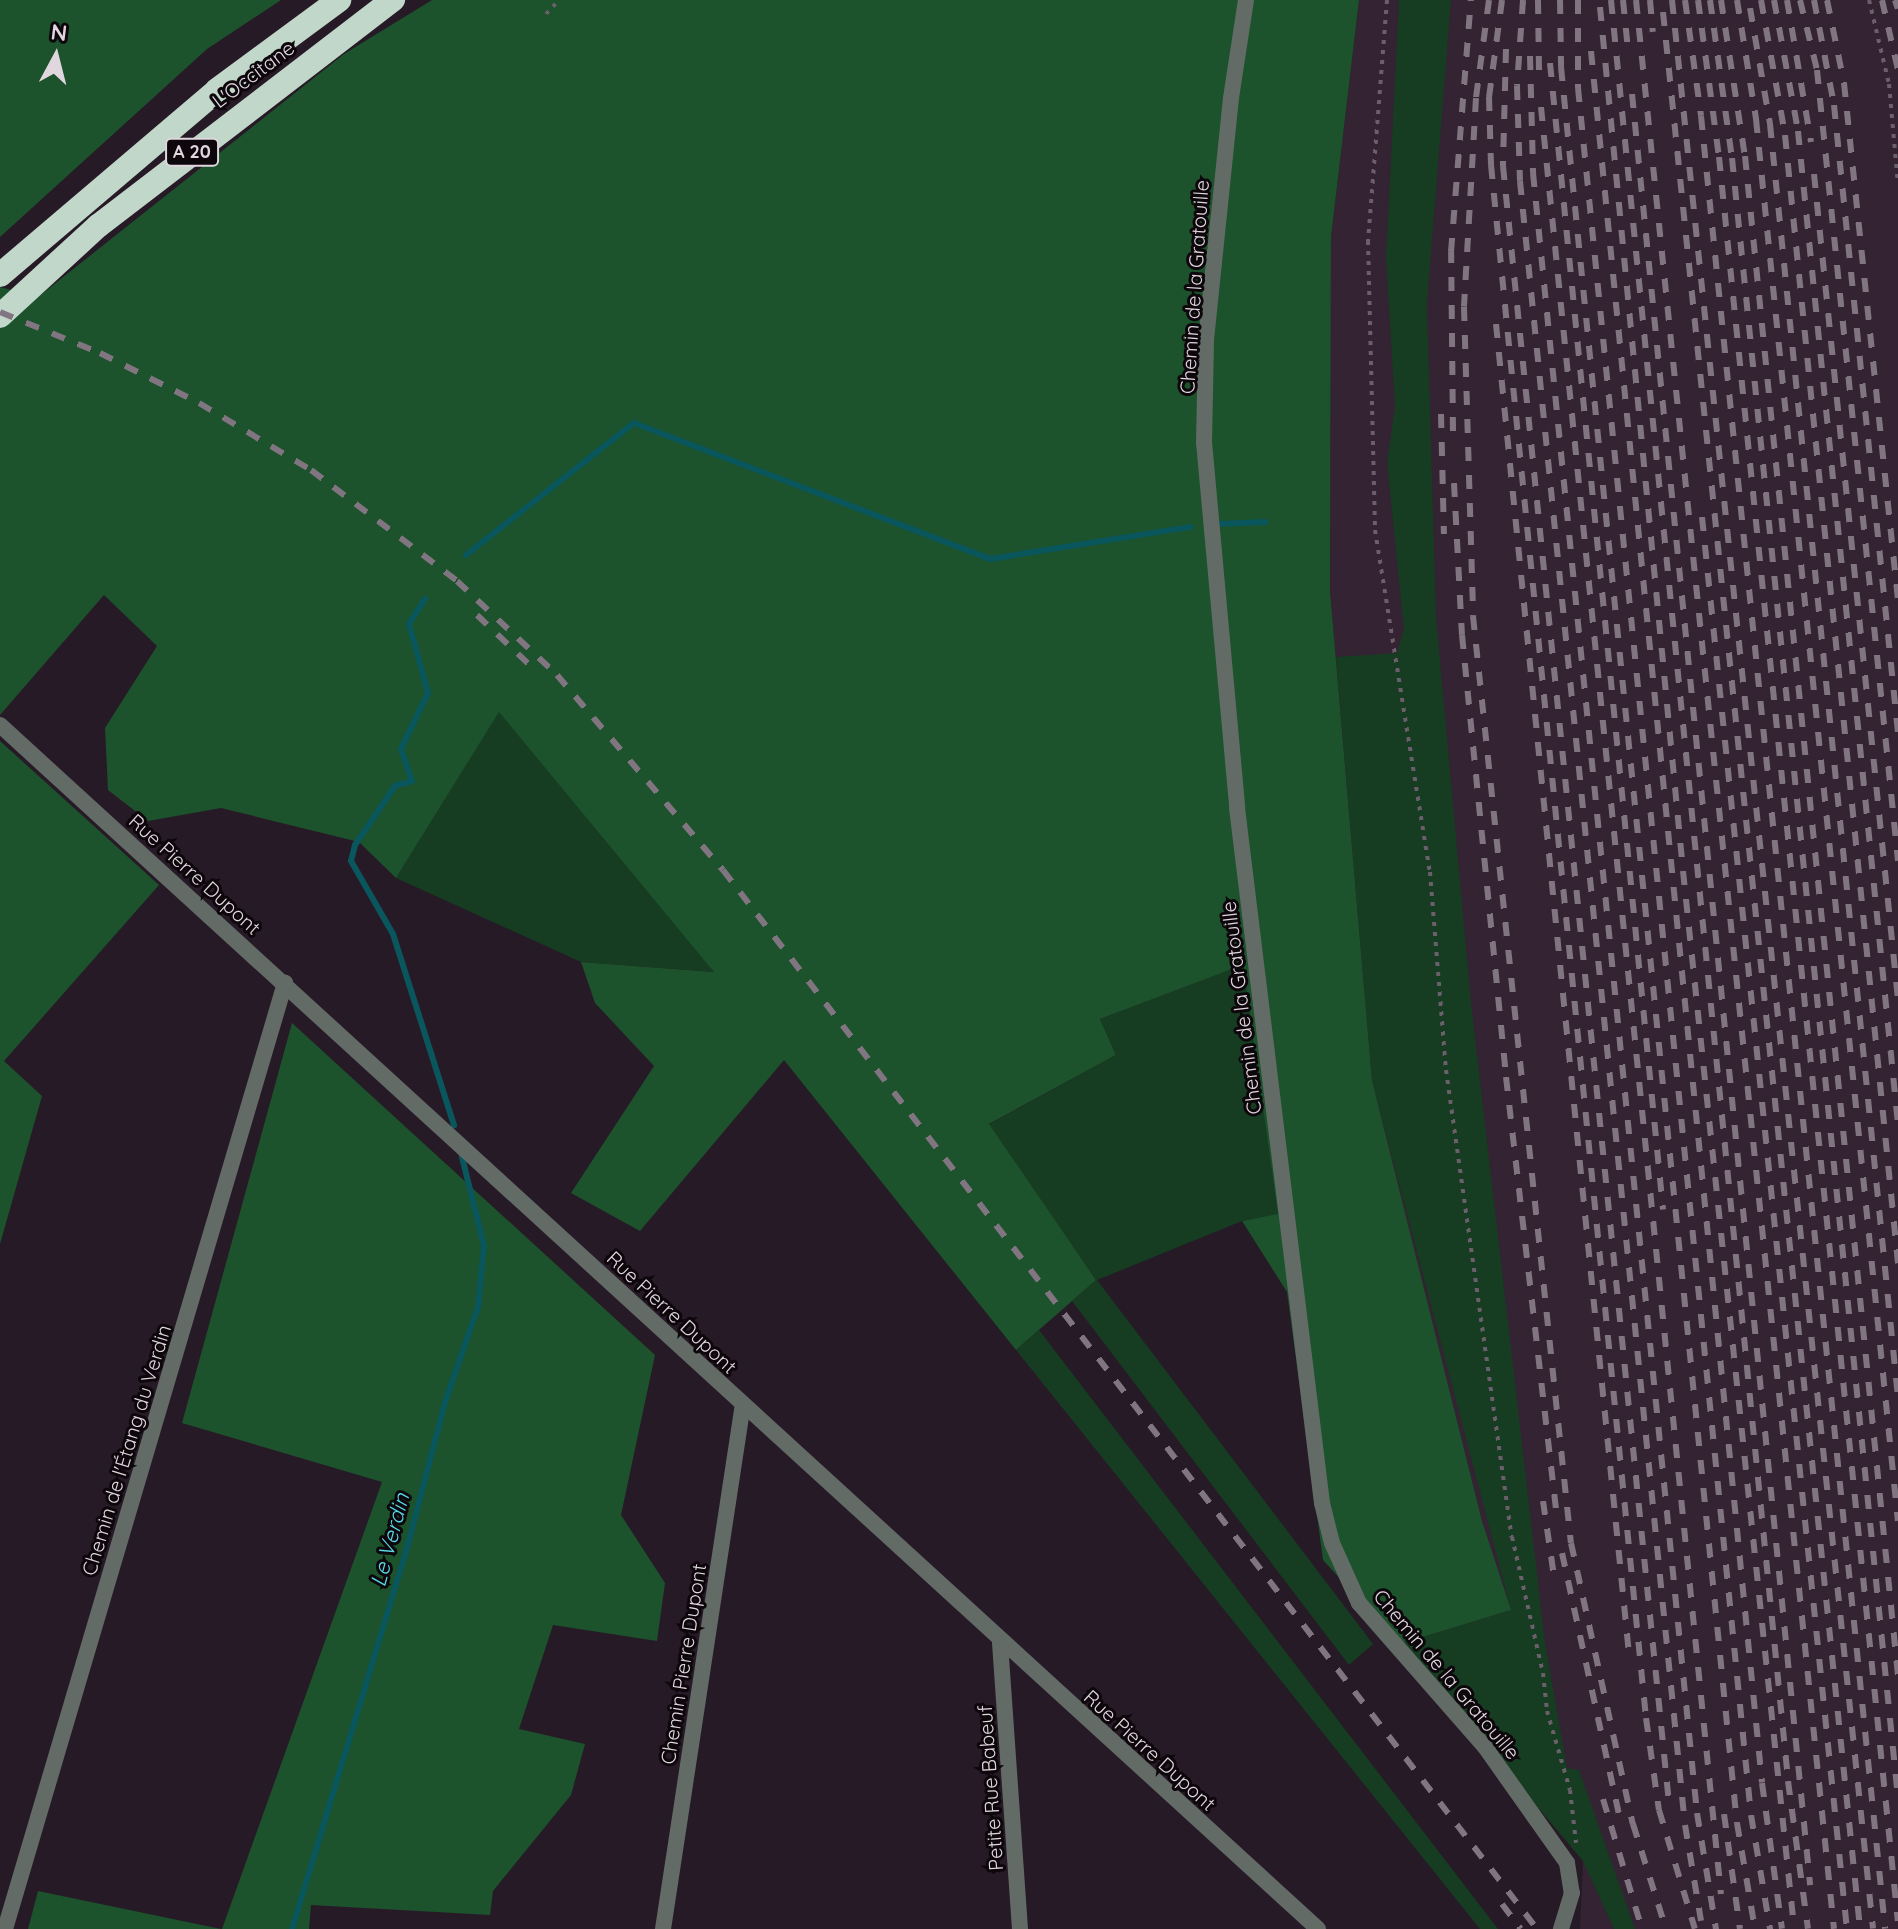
<!DOCTYPE html>
<meta charset="utf-8">
<style>
body{margin:0}
#map{position:relative;width:1898px;height:1929px;overflow:hidden;background:#271a27;font-family:Quicksand,sans-serif}
div>[style]{position:absolute}
[style*='--x']{left:calc(var(--x)*1px);top:calc(var(--y)*1px);width:calc(var(--w)*1px);rotate:calc(var(--a)*1deg)}
.built>*{inset:0;background:#342333}
.green>*{inset:0;background:#163c21}
.forest>*{inset:0;background:#1c522c}
.stream>*{height:6px;margin:-3px;padding:0 3px;transform-origin:3px;border-radius:3px;background:#0a565d}
.path>*{height:4px;margin-top:-2px;transform-origin:0;background:repeating-linear-gradient(90deg,#6a5f6a 0 4px,transparent 0 10px)}
.minor>*{height:16px;margin:-8px;padding:0 8px;transform-origin:8px;border-radius:8px;background:#636b66}
.motorway>*{height:24px;margin:-12px;padding:0 12px;transform-origin:12px;border-radius:12px;background:#c1d7c9}
.rail>*{height:6px;margin-top:-3px;transform-origin:0;background:repeating-linear-gradient(90deg,#807580 0 14px,transparent 0 28px)}
span{translate:-50% -50%;white-space:nowrap;text-align:center;line-height:1.15;-webkit-text-stroke:6px #0d070c;paint-order:stroke}
.shield-label span{padding:2px 6px;background:#0d070c;border:2px solid;border-radius:6px;-webkit-text-stroke-width:0}
.shield-label{font-size:18px;color:#dfd6de;font-weight:700}
.street-label{font-size:20px;color:#dfd6de}
.water-label{font-size:22px;color:#56dae7;font-style:italic}
.north{position:absolute;left:16px;top:16px;width:80px;height:80px;-webkit-text-stroke:6px #0d070c;paint-order:stroke;rotate:7deg;font-size:22px;font-weight:700;line-height:32px;text-align:center;color:#dfd6de}
.north::after{content:'';display:block;margin:auto;width:28px;height:36px;background:#dfd6de;clip-path:polygon(50% 0,100% 100%,50% 72%,0 100%)}
</style>
<div id="map">
<div class="built">
<i style="clip-path:polygon(1359px 0,1898px 0,1898px 1929px,1580px 1929px,1583px 1861px,1482px 1521px,1372px 1080px,1330px 591px,1331px 237px)"></i>
</div>
<div class="green">
<i style="clip-path:polygon(1399px 0,1451px 0,1427px 303px,1436px 617px,1471px 1003px,1545px 1643px,1567px 1768px,1579px 1770px,1635px 1929px,1614px 1929px,1583px 1861px,1400px 1644px,1511px 1610px,1372px 1080px,1336px 657px,1397px 653px,1404px 629px,1387px 462px,1395px 407px,1386px 258px)"></i>
<i style="clip-path:polygon(499px 711px,715px 972px,581px 962px,396px 878px)"></i>
<i style="clip-path:polygon(1243px 965px,1279px 1215px,1242px 1221px,1097px 1280px,1373px 1644px,1349px 1665px,1072px 1301px,1096px 1280px,988px 1125px,1116px 1055px,1100px 1019px)"></i>
<i style="clip-path:polygon(1039px 1330px,1498px 1929px,1480px 1929px,1016px 1350px)"></i>
</div>
<div class="forest">
<i style="clip-path:polygon(0 0,281px 0,207px 49px,0 237px)"></i>
<i style="clip-path:polygon(432px 0,1359px 0,1331px 237px,1330px 591px,1372px 1080px,1482px 1521px,1511px 1610px,1400px 1644px,1323px 1560px,1287px 1292px,1242px 1221px,1278px 1214px,1243px 965px,1100px 1019px,1116px 1055px,989px 1124px,1096px 1280px,1016px 1350px,784px 1060px,640px 1231px,571px 1193px,654px 1066px,595px 1003px,581px 962px,714px 972px,499px 712px,396px 878px,359px 842px,221px 808px,148px 821px,108px 790px,105px 728px,157px 646px,104px 595px,0 715px,0 287px,38px 297px,344px 54px)"></i>
<i style="clip-path:polygon(0 741px,159px 885px,4px 1061px,42px 1096px,0 1244px)"></i>
<i style="clip-path:polygon(292px 1023px,655px 1355px,621px 1515px,665px 1583px,657px 1641px,553px 1625px,519px 1729px,585px 1744px,571px 1795px,493px 1891px,490px 1915px,311px 1905px,309px 1929px,222px 1929px,382px 1482px,182px 1423px)"></i>
<i style="clip-path:polygon(38px 1891px,221px 1929px,28px 1929px)"></i>
</div>
<div class="stream">
<i style="--x:1216;--y:524;--w:49;--a:-2.3"></i>
<i style="--x:466;--y:555;--w:214;--a:-38.2"></i>
<i style="--x:634;--y:423;--w:381;--a:20.9"></i>
<i style="--x:990;--y:559;--w:203;--a:-9.1"></i>
<i style="--x:425;--y:599;--w:30;--a:123"></i>
<i style="--x:409;--y:624;--w:72;--a:74.6"></i>
<i style="--x:428;--y:693;--w:62;--a:115.7"></i>
<i style="--x:401;--y:749;--w:34;--a:71"></i>
<i style="--x:412;--y:781;--w:18;--a:164"></i>
<i style="--x:395;--y:786;--w:71;--a:124.1"></i>
<i style="--x:355;--y:845;--w:16;--a:104"></i>
<i style="--x:351;--y:861;--w:84;--a:60.1"></i>
<i style="--x:393;--y:934;--w:201;--a:72.3"></i>
<i style="--x:292;--y:1929;--w:394;--a:-73.2"></i>
<i style="--x:406;--y:1552;--w:155;--a:-75.4"></i>
<i style="--x:445;--y:1402;--w:101;--a:-70.8"></i>
<i style="--x:478;--y:1307;--w:61;--a:-84.4"></i>
<i style="--x:484;--y:1246;--w:92;--a:-103.9"></i>
</div>
<div class="path">
<i style="--x:1387;--y:0;--w:242;--a:94.5"></i>
<i style="--x:1368;--y:241;--w:289;--a:88.6"></i>
<i style="--x:1375;--y:530;--w:346;--a:80.9"></i>
<i style="--x:1430;--y:872;--w:199;--a:85.4"></i>
<i style="--x:1446;--y:1070;--w:472;--a:82"></i>
<i style="--x:1512;--y:1537;--w:139;--a:77.2"></i>
<i style="--x:1543;--y:1673;--w:38;--a:84"></i>
<i style="--x:1547;--y:1711;--w:82;--a:73.8"></i>
<i style="--x:1570;--y:1790;--w:53;--a:83.5"></i>
<i style="--x:1869;--y:0;--w:86;--a:76.6"></i>
<i style="--x:1889;--y:84;--w:100;--a:84.9"></i>
<i style="--x:546;--y:14;--w:19;--a:-47"></i>
</div>
<div class="minor">
<i style="--x:1246;--y:0;--w:99;--a:98.7"></i>
<i style="--x:1231;--y:98;--w:243;--a:95.9"></i>
<i style="--x:1206;--y:340;--w:102;--a:91.1"></i>
<i style="--x:1204;--y:442;--w:367;--a:84.8"></i>
<i style="--x:1237;--y:808;--w:700;--a:83.03"></i>
<i style="--x:1322;--y:1503;--w:41;--a:76"></i>
<i style="--x:1332;--y:1543;--w:66;--a:65.8"></i>
<i style="--x:1359;--y:1603;--w:191;--a:48.8"></i>
<i style="--x:1485;--y:1747;--w:142;--a:54.7"></i>
<i style="--x:1567;--y:1863;--w:30;--a:81"></i>
<i style="--x:1572;--y:1893;--w:38;--a:107"></i>
<i style="--x:0;--y:725;--w:1785;--a:42.41"></i>
<i style="--x:1000;--y:1643;--w:287;--a:86"></i>
<i style="--x:5;--y:1929;--w:987;--a:-73.51"></i>
<i style="--x:663;--y:1929;--w:531;--a:-81.34"></i>
</div>
<div class="motorway">
<i style="--x:0;--y:275;--w:285;--a:-40.4"></i>
<i style="--x:217;--y:90;--w:152;--a:-36.4"></i>
<i style="--x:0;--y:316;--w:133;--a:-42.6"></i>
<i style="--x:98;--y:226;--w:372;--a:-37.5"></i>
</div>
<div class="rail">
<i style="--x:1489;--y:0;--w:99;--a:97.6"></i>
<i style="--x:1476;--y:98;--w:209;--a:93.3"></i>
<i style="--x:1464;--y:307;--w:309;--a:88.3"></i>
<i style="--x:1473;--y:616;--w:932;--a:83.97"></i>
<i style="--x:1571;--y:1543;--w:288;--a:77.6"></i>
<i style="--x:1633;--y:1824;--w:110;--a:72.6"></i>
<i style="--x:1502;--y:0;--w:98;--a:97.6"></i>
<i style="--x:1489;--y:97;--w:68;--a:88.3"></i>
<i style="--x:1491;--y:165;--w:1561;--a:84.3"></i>
<i style="--x:1646;--y:1718;--w:93;--a:82"></i>
<i style="--x:1659;--y:1810;--w:124;--a:73.2"></i>
<i style="--x:1523;--y:0;--w:86;--a:94"></i>
<i style="--x:1517;--y:86;--w:95;--a:88.2"></i>
<i style="--x:1520;--y:181;--w:1652;--a:84.27"></i>
<i style="--x:1685;--y:1825;--w:97;--a:80.5"></i>
<i style="--x:1538;--y:0;--w:71;--a:89.2"></i>
<i style="--x:1560;--y:0;--w:67;--a:89.1"></i>
<i style="--x:1561;--y:67;--w:1765;--a:84.28"></i>
<i style="--x:1737;--y:1823;--w:108;--a:80.4"></i>
<i style="--x:1578;--y:0;--w:88;--a:90"></i>
<i style="--x:1578;--y:88;--w:1736;--a:84.28"></i>
<i style="--x:1751;--y:1815;--w:116;--a:80.5"></i>
<i style="--x:1611;--y:0;--w:1790;--a:84.32"></i>
<i style="--x:1788;--y:1781;--w:149;--a:82.3"></i>
<i style="--x:1623;--y:0;--w:50;--a:84.3"></i>
<i style="--x:1636;--y:0;--w:1939;--a:84.14"></i>
<i style="--x:1650;--y:0;--w:32;--a:85"></i>
<i style="--x:1672;--y:0;--w:1939;--a:84.05"></i>
<i style="--x:1685;--y:0;--w:117;--a:82.1"></i>
<i style="--x:1701;--y:116;--w:1822;--a:84.2"></i>
<i style="--x:1698;--y:0;--w:158;--a:82.4"></i>
<i style="--x:1719;--y:157;--w:1773;--a:84.21"></i>
<i style="--x:1710;--y:0;--w:160;--a:82.1"></i>
<i style="--x:1732;--y:158;--w:1647;--a:84.22"></i>
<i style="--x:1721;--y:0;--w:158;--a:81.3"></i>
<i style="--x:1745;--y:156;--w:1528;--a:84.25"></i>
<i style="--x:1737;--y:0;--w:121;--a:80.9"></i>
<i style="--x:1756;--y:119;--w:1409;--a:84.22"></i>
<i style="--x:1761;--y:0;--w:137;--a:79.9"></i>
<i style="--x:1785;--y:135;--w:1134;--a:84.28"></i>
<i style="--x:1774;--y:0;--w:133;--a:79.6"></i>
<i style="--x:1798;--y:131;--w:998;--a:84.25"></i>
<i style="--x:1787;--y:0;--w:144;--a:80.4"></i>
<i style="--x:1800;--y:0;--w:72;--a:76.3"></i>
<i style="--x:1817;--y:70;--w:795;--a:84.15"></i>
<i style="--x:1814;--y:0;--w:107;--a:79.2"></i>
<i style="--x:1834;--y:105;--w:631;--a:84.18"></i>
<i style="--x:1827;--y:0;--w:85;--a:78.4"></i>
<i style="--x:1844;--y:83;--w:520;--a:84.04"></i>
<i style="--x:1882;--y:0;--w:72;--a:77.1"></i>
<i style="--x:1895;--y:0;--w:9;--a:72"></i>
<i style="--x:1600;--y:7;--w:868;--a:84.51"></i>
<i style="--x:1683;--y:871;--w:1052;--a:84"></i>
<i style="--x:1750;--y:8;--w:118;--a:80.2"></i>
<i style="--x:1770;--y:124;--w:1279;--a:84.26"></i>
<i style="--x:1663;--y:12;--w:1927;--a:84.13"></i>
<i style="--x:1506;--y:49;--w:117;--a:91.5"></i>
<i style="--x:1503;--y:166;--w:1646;--a:84.21"></i>
<i style="--x:1591;--y:51;--w:1740;--a:84.36"></i>
<i style="--x:1762;--y:1783;--w:147;--a:82.2"></i>
<i style="--x:1530;--y:56;--w:117;--a:88.5"></i>
<i style="--x:1533;--y:173;--w:1648;--a:84.29"></i>
<i style="--x:1697;--y:1813;--w:118;--a:80.7"></i>
<i style="--x:1550;--y:63;--w:1152;--a:84.37"></i>
<i style="--x:1632;--y:94;--w:1800;--a:84.32"></i>
<i style="--x:1541;--y:107;--w:1796;--a:84.25"></i>
<i style="--x:1814;--y:174;--w:830;--a:84.19"></i>
<i style="--x:0;--y:312;--w:108;--a:22.3"></i>
<i style="--x:100;--y:353;--w:111;--a:26.8"></i>
<i style="--x:199;--y:403;--w:131;--a:30.9"></i>
<i style="--x:311;--y:470;--w:183;--a:37.2"></i>
<i style="--x:457;--y:581;--w:137;--a:43.2"></i>
<i style="--x:557;--y:675;--w:256;--a:49.6"></i>
<i style="--x:723;--y:870;--w:1336;--a:52.45"></i>
<i style="--x:1496;--y:324;--w:1336;--a:84.29"></i>
<i style="--x:1441;--y:414;--w:120;--a:88.6"></i>
<i style="--x:1453;--y:431;--w:179;--a:-90.6"></i>
<i style="--x:1451;--y:252;--w:253;--a:-85.5"></i>
<i style="--x:1454;--y:483;--w:152;--a:87"></i>
<i style="--x:1462;--y:635;--w:444;--a:84.3"></i>
<i style="--x:1506;--y:1077;--w:444;--a:83.4"></i>
<i style="--x:1702;--y:517;--w:1419;--a:84.14"></i>
<i style="--x:477;--y:615;--w:80;--a:43.5"></i>
<i style="--x:1543;--y:1501;--w:76;--a:81.7"></i>
<i style="--x:1562;--y:1553;--w:268;--a:77.7"></i>
<i style="--x:1603;--y:1799;--w:136;--a:73.3"></i>
<i style="--x:1724;--y:1814;--w:116;--a:82.1"></i>
<i style="--x:1502;--y:1904;--w:31;--a:53"></i>
</div>
<div class="shield-label">
<span style="left:192px;top:152px">A 20</span>
</div>
<div class="street-label">
<span style="left:253px;top:74px;rotate:-37deg">L'Occitane</span>
<span style="left:1194px;top:287px;rotate:-86deg">Chemin de la Gratouille</span>
<span style="left:195px;top:874px;rotate:42deg">Rue Pierre Dupont</span>
<span style="left:1241px;top:1008px;rotate:-97deg">Chemin de la Gratouille</span>
<span style="left:672px;top:1312px;rotate:43deg">Rue Pierre Dupont</span>
<span style="left:126px;top:1450px;rotate:-73deg">Chemin de l'Étang du Verdin</span>
<span style="left:683px;top:1664px;rotate:-81deg">Chemin Pierre Dupont</span>
<span style="left:1447px;top:1674px;rotate:50deg">Chemin de la Gratouille</span>
<span style="left:1150px;top:1750px;rotate:42deg">Rue Pierre Dupont</span>
<span style="left:990px;top:1788px;rotate:-94deg">Petite Rue Babeuf</span>
</div>
<div class="water-label">
<span style="left:390px;top:1540px;rotate:-75deg">Le Verdin</span>
</div>
<div class="north">N</div>
</div>
